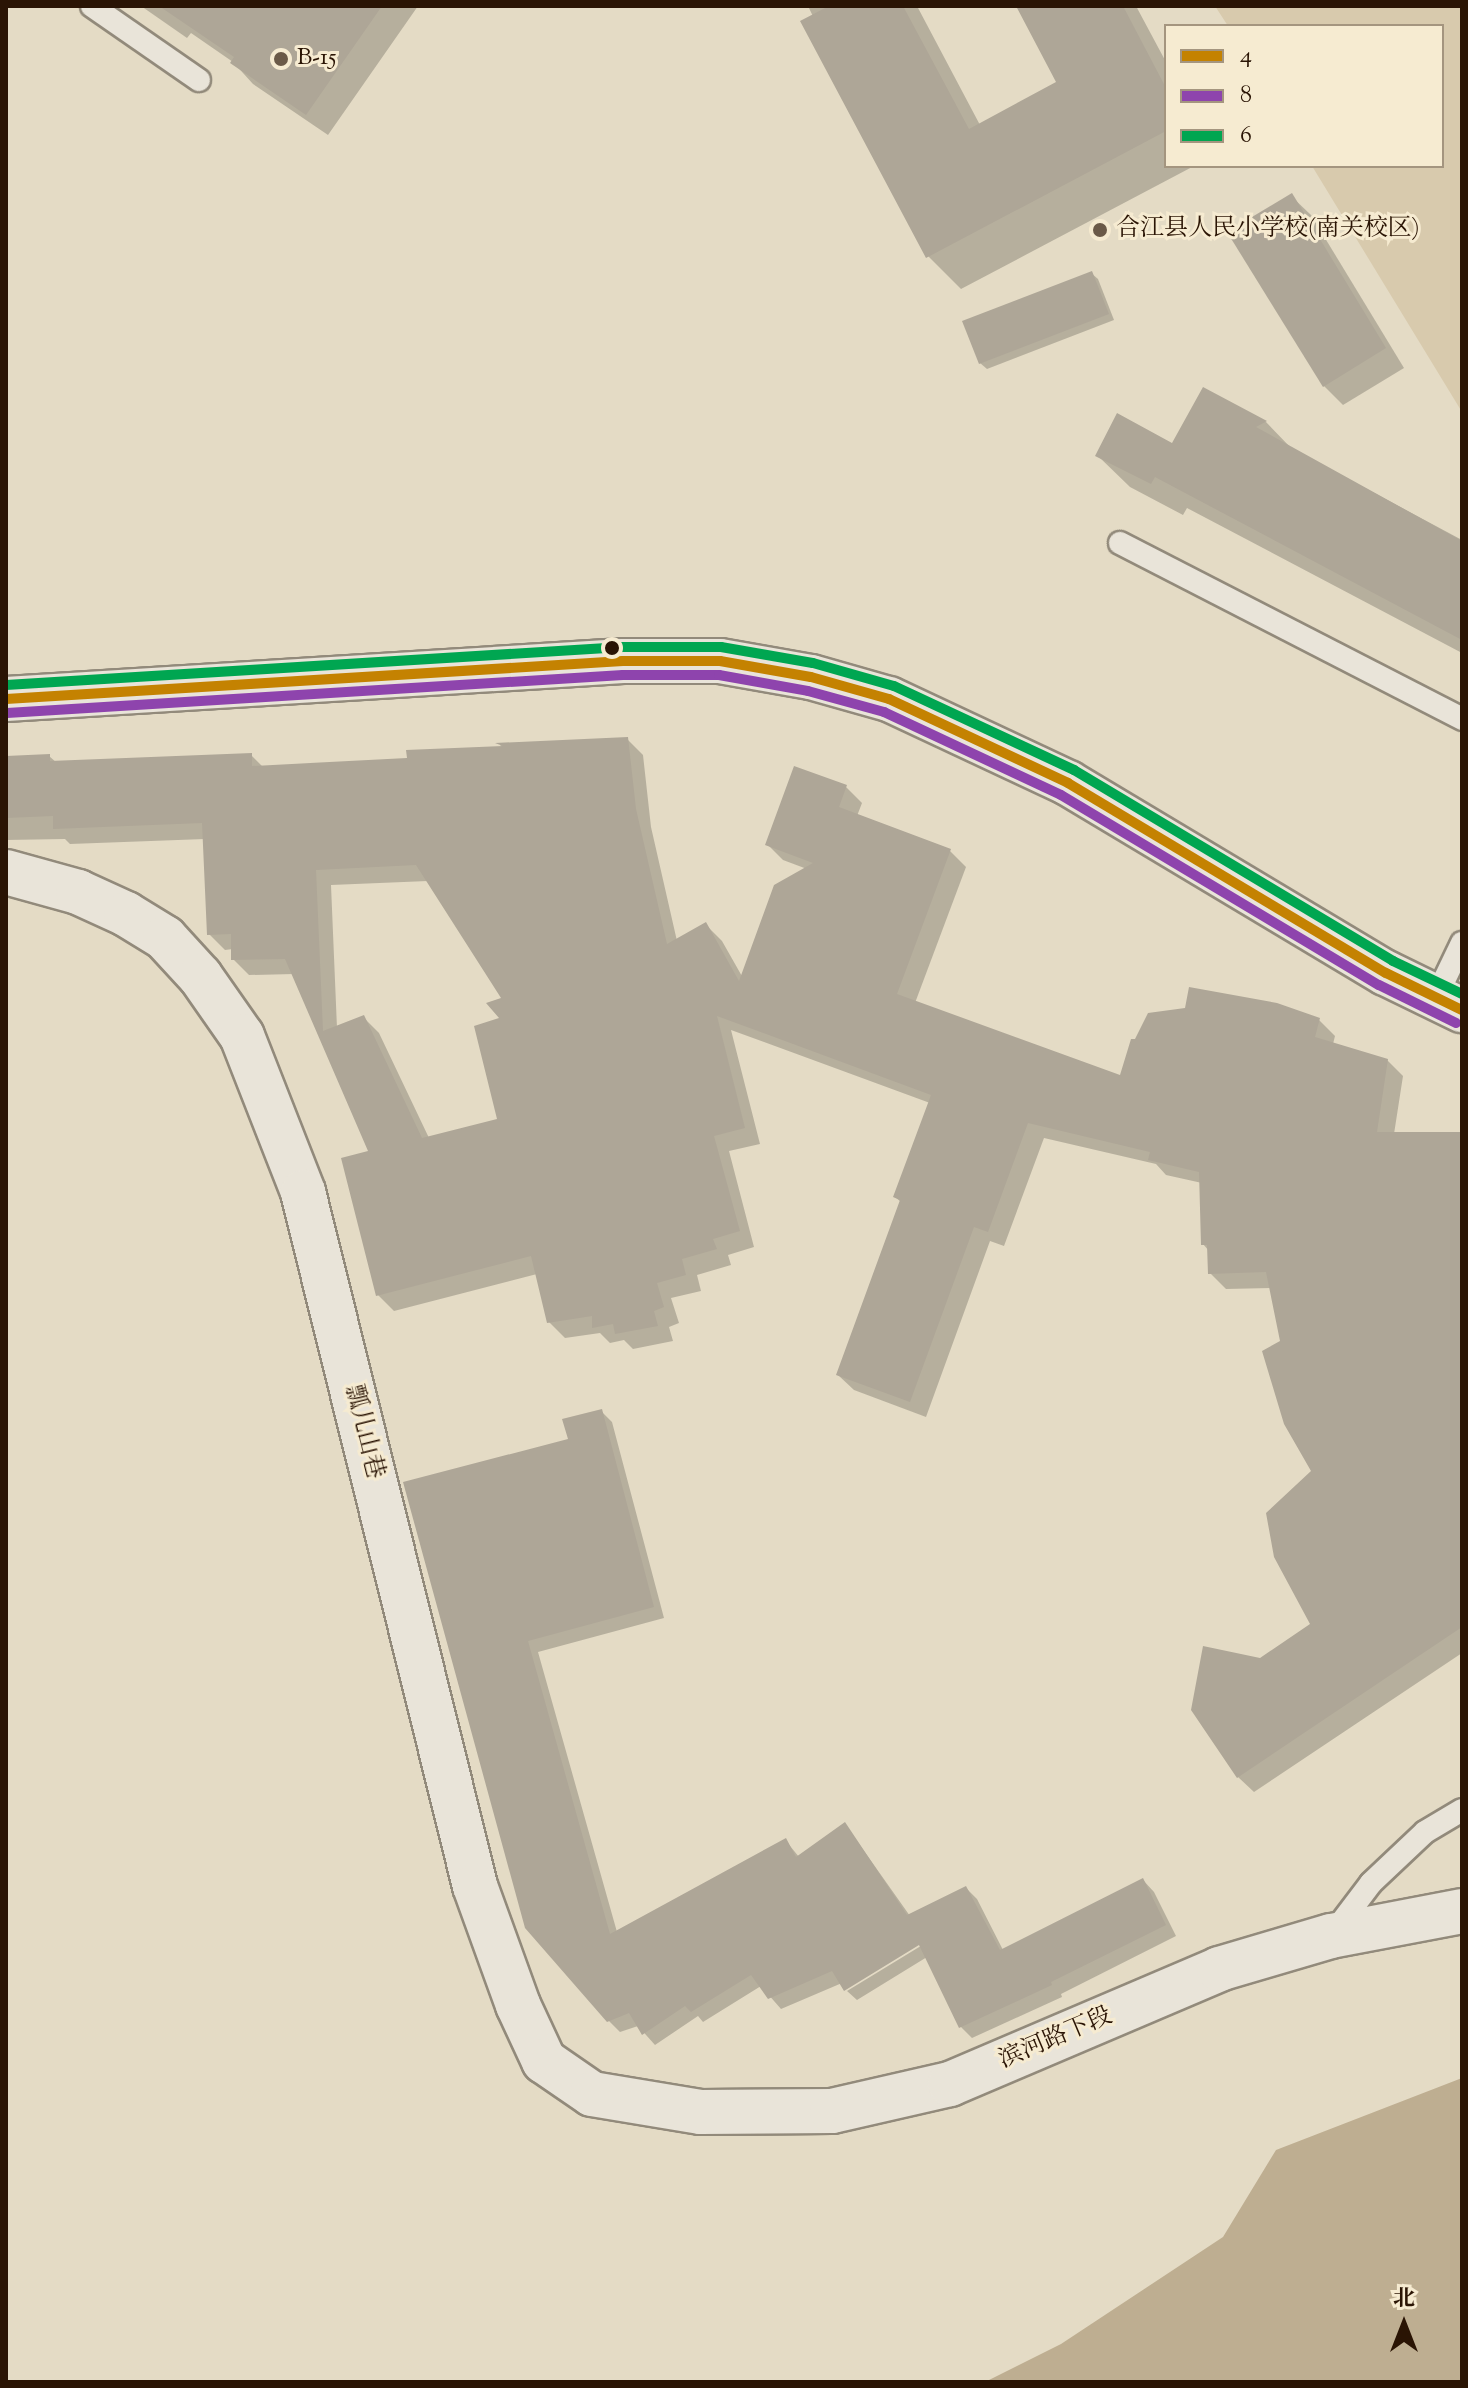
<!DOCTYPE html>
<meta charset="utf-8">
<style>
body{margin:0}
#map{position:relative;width:1468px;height:2388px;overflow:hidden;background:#e4dbc5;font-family:"Sorts Mill Goudy","Noto Serif SC",serif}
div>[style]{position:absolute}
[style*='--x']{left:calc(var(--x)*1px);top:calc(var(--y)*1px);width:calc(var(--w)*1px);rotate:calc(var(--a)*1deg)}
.green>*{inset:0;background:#d8caad}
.water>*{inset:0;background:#beae91}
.shadow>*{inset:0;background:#0003}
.building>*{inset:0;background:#aea697}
.roads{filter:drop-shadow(2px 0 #928a7b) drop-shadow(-2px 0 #928a7b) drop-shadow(0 2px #928a7b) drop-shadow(0 -2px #928a7b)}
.lane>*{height:22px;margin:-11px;padding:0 11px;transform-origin:11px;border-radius:11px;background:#e9e4d9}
.street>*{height:44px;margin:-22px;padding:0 22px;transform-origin:22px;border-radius:22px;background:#e9e4d9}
.secondary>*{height:44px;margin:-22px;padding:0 22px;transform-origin:22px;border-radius:22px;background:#e9e4d9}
.bus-1>*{height:10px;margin:-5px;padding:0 5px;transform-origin:5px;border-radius:5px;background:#c48201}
.bus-2>*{height:10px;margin:-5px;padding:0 5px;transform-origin:5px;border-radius:5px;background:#8e44ad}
.bus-3>*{height:10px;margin:-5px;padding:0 5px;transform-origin:5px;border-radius:5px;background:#00a651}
.dots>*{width:22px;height:22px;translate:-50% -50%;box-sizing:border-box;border:4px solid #f6ebd1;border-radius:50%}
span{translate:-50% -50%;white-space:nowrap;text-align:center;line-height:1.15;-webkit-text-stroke:6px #f6ebd1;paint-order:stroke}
.poi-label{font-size:24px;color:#2a1404}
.left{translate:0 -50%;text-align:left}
.street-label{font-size:24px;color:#2a1404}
.frame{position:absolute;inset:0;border:8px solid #2a1404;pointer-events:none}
.legend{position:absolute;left:1164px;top:24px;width:280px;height:144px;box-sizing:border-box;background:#f6ebd1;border:2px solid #a4957f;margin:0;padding:10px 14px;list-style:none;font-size:24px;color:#2a1404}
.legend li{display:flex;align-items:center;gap:16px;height:40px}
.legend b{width:40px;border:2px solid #a4957f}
.north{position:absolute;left:1364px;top:2284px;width:80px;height:80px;-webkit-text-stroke:6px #f6ebd1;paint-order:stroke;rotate:0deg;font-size:22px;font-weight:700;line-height:32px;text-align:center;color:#2a1404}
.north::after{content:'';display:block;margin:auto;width:28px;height:36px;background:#2a1404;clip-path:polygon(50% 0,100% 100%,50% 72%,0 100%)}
</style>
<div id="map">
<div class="green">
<i style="clip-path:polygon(1215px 6px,1462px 6px,1462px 412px,1312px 166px,1442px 166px,1442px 26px,1228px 26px)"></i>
</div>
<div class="water">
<i style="clip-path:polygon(1462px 2078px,1462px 2382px,985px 2382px,1061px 2344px,1223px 2237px,1276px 2150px)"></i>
</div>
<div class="shadow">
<i style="clip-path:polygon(141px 6px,418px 6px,328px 135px,253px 84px,233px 62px,191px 33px,187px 38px)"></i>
<i style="clip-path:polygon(808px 6px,917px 6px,980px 125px,1059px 83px,1018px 6px,1136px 6px,1166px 62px,1166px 166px,1194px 166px,961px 289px,928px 256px)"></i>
<i style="clip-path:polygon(1291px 196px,1311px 215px,1404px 368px,1343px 405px,1324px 386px)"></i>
<i style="clip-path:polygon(1091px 273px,1098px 279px,1114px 320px,987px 369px,980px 363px)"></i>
<i style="clip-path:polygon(1203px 390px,1266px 422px,1292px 449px,1462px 540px,1462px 653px,1187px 508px,1183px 515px,1130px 487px,1097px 455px,1173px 446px)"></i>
<i style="clip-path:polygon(evenodd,627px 739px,643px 755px,651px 827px,677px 941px,706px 925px,722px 941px,743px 978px,807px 869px,783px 860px,767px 844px,846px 787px,862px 803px,857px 816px,950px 851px,966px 867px,915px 1003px,1121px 1078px,1319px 1020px,1335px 1036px,1333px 1044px,1387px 1060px,1403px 1076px,1394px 1134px,1462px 1134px,1462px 1653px,1254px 1792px,1238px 1777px,1260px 1660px,1313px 1624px,1313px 1471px,1271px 1288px,1226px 1289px,1210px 1273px,1209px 1251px,1203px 1244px,1202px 1183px,1166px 1175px,1156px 1164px,1044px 1138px,1004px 1246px,990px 1241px,926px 1417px,854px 1390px,838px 1375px,901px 1202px,895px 1197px,930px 1103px,731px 1030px,760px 1144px,729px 1151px,754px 1247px,728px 1255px,731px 1265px,697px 1275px,701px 1291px,671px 1298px,679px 1323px,669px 1327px,673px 1341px,633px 1349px,624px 1340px,610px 1343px,600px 1333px,565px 1338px,549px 1322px,537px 1274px,394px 1311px,378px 1295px,371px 1152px,294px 974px,249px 975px,233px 959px,233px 949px,225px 950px,209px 934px,205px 839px,70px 844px,65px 839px,6px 840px,6px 758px,49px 756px,57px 763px,251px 755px,263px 767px,409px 760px,503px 748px,500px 745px,627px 739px,428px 881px,504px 999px,500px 1120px,429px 1138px,379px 1033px,363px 1017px,337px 1028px,331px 885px,428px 881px)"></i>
<i style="clip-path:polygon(601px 1411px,612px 1422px,664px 1618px,538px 1652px,617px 1932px,786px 1841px,799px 1857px,845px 1824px,910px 1916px,966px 1888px,977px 1899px,1003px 1950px,1143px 1880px,1154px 1892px,1176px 1936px,1061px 1994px,1062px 1997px,972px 2038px,961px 2027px,927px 1957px,857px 2000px,847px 1991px,929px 1941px,927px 1938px,842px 1983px,781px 2009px,761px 1986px,703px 2022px,698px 2016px,655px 2045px,638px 2026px,620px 2032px,609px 2021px,405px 1484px,570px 1441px)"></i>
</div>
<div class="building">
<i style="clip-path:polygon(159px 6px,382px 6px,306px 115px,230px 63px,234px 57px)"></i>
<i style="clip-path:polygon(829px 6px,903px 6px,969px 129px,1056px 82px,1016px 6px,1123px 6px,1166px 88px,1166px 131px,926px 258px,800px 21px)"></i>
<i style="clip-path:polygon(1292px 193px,1386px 348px,1323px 387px,1227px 232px)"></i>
<i style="clip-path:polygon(1092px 271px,1109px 314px,979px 364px,962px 321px)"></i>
<i style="clip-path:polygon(1203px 387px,1267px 421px,1256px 427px,1462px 541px,1462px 640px,1155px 477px,1151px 484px,1095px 456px,1117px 413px,1172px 443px)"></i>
<i style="clip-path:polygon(evenodd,628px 737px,636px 809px,667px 944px,706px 922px,739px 981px,774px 885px,813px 863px,765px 845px,794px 766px,847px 785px,839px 807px,951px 849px,897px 994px,1120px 1075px,1131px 1039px,1135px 1039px,1148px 1013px,1185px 1008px,1189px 987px,1277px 1003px,1320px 1018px,1315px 1037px,1388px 1059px,1377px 1132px,1462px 1132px,1462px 1627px,1237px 1778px,1191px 1710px,1203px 1646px,1260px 1658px,1310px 1624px,1274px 1557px,1266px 1513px,1311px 1471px,1284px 1424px,1262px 1351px,1280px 1341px,1266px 1272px,1208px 1274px,1207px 1245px,1201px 1245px,1199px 1172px,1148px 1160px,1150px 1152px,1028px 1123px,988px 1232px,974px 1227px,910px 1402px,836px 1375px,900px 1200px,893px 1197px,931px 1095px,717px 1016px,745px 1128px,714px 1136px,740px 1231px,713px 1239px,717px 1249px,682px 1259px,686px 1275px,657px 1283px,664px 1307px,654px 1311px,658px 1326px,615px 1334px,613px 1324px,592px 1328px,592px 1316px,547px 1323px,531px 1256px,376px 1296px,341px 1158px,368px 1151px,285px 959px,231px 960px,231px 934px,207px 935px,202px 823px,53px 829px,53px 816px,6px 818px,6px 756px,50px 754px,50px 761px,252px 753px,252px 766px,407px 758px,406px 750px,503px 746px,495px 743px,628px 737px,416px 865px,501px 998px,486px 1003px,499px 1018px,474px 1026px,497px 1119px,422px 1138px,364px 1015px,323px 1031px,316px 870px,416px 865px)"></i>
<i style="clip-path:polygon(602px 1409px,654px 1607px,528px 1641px,610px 1934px,786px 1838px,796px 1857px,845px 1822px,907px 1915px,966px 1886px,1000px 1950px,1143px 1878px,1166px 1925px,1051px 1982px,1052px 1985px,959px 2028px,919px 1945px,844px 1991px,832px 1971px,768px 1999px,751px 1975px,691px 2012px,685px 2006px,642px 2035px,629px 2013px,607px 2022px,525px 1928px,403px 1482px,568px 1439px,562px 1419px)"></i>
</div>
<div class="roads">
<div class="lane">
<i style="--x:92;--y:6;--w:130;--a:34.7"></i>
<i style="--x:1120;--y:543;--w:385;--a:27.2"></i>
<i style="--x:1436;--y:997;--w:60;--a:-64.3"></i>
<i style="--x:1334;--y:1932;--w:61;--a:-52.9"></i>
<i style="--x:1371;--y:1883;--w:74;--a:-43.4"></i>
<i style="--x:1425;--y:1832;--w:43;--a:-30.7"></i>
</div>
<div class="street">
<i style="--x:6;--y:872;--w:75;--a:15.5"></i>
<i style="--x:78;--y:892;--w:53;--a:24.6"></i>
<i style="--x:126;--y:914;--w:46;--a:31.6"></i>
<i style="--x:165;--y:938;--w:52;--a:47.4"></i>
<i style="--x:200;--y:976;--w:73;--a:55"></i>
<i style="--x:242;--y:1036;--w:168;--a:68.6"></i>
<i style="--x:303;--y:1192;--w:715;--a:76.08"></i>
<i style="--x:475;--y:1886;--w:127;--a:70.1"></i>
<i style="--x:518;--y:2005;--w:62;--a:65.1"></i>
<i style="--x:544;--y:2061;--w:58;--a:34.5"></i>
<i style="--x:592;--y:2094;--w:110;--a:9.4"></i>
<i style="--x:701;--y:2112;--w:131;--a:-0.4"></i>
<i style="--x:832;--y:2111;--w:121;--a:-12.9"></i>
<i style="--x:950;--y:2084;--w:293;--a:-23.1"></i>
<i style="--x:1219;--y:1969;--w:117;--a:-16.4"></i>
<i style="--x:1331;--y:1936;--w:133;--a:-10.8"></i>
</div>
<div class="secondary">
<i style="--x:6;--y:699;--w:618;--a:-3.52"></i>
<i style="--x:623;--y:661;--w:97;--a:0"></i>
<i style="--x:720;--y:661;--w:92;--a:10"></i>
<i style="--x:811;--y:677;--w:81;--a:15.8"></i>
<i style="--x:889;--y:699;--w:198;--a:25.1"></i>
<i style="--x:1068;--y:783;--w:370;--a:30.9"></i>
<i style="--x:1386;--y:973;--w:85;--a:26"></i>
</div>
</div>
<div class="bus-1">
<i style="--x:6;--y:699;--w:618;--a:-3.52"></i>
<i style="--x:623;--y:661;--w:97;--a:0"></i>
<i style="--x:720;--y:661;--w:92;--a:10"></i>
<i style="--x:811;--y:677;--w:81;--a:15.8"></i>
<i style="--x:889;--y:699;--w:198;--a:25.1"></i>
<i style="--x:1068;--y:783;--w:370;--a:30.9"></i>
<i style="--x:1386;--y:973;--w:85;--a:26"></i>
</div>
<div class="bus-2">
<i style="--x:7;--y:713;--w:617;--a:-3.53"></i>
<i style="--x:623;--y:675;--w:96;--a:0"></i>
<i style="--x:719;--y:675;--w:90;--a:10.2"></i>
<i style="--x:808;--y:691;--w:79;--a:15.4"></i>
<i style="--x:884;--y:712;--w:195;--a:25.1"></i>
<i style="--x:1061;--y:795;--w:370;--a:30.9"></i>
<i style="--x:1379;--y:985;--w:86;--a:26.3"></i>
</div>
<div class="bus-3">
<i style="--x:6;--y:685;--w:618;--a:-3.52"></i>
<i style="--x:623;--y:647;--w:98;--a:0"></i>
<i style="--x:721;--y:647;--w:93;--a:9.9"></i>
<i style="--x:813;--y:663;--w:84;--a:15.9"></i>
<i style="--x:894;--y:686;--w:199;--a:25"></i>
<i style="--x:1074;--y:770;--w:372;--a:30.9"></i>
<i style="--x:1393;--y:961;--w:76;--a:25.6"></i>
</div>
<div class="dots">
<i style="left:281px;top:59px;background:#6b5a48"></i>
<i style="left:1100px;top:230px;background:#6b5a48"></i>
<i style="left:612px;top:648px;background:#2a1404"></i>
</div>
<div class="poi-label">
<span class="left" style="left:297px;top:59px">B-15</span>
<span class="left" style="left:1116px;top:230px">合江县人民小学校(南关校区)</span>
</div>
<div class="street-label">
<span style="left:363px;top:1432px;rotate:76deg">瓢儿山巷</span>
<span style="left:1056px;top:2039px;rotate:-23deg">滨河路下段</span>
</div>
<div class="frame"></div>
<ul class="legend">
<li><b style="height:10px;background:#c48201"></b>4</li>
<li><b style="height:10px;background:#8e44ad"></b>8</li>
<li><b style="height:10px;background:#00a651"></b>6</li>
</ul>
<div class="north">北</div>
</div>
